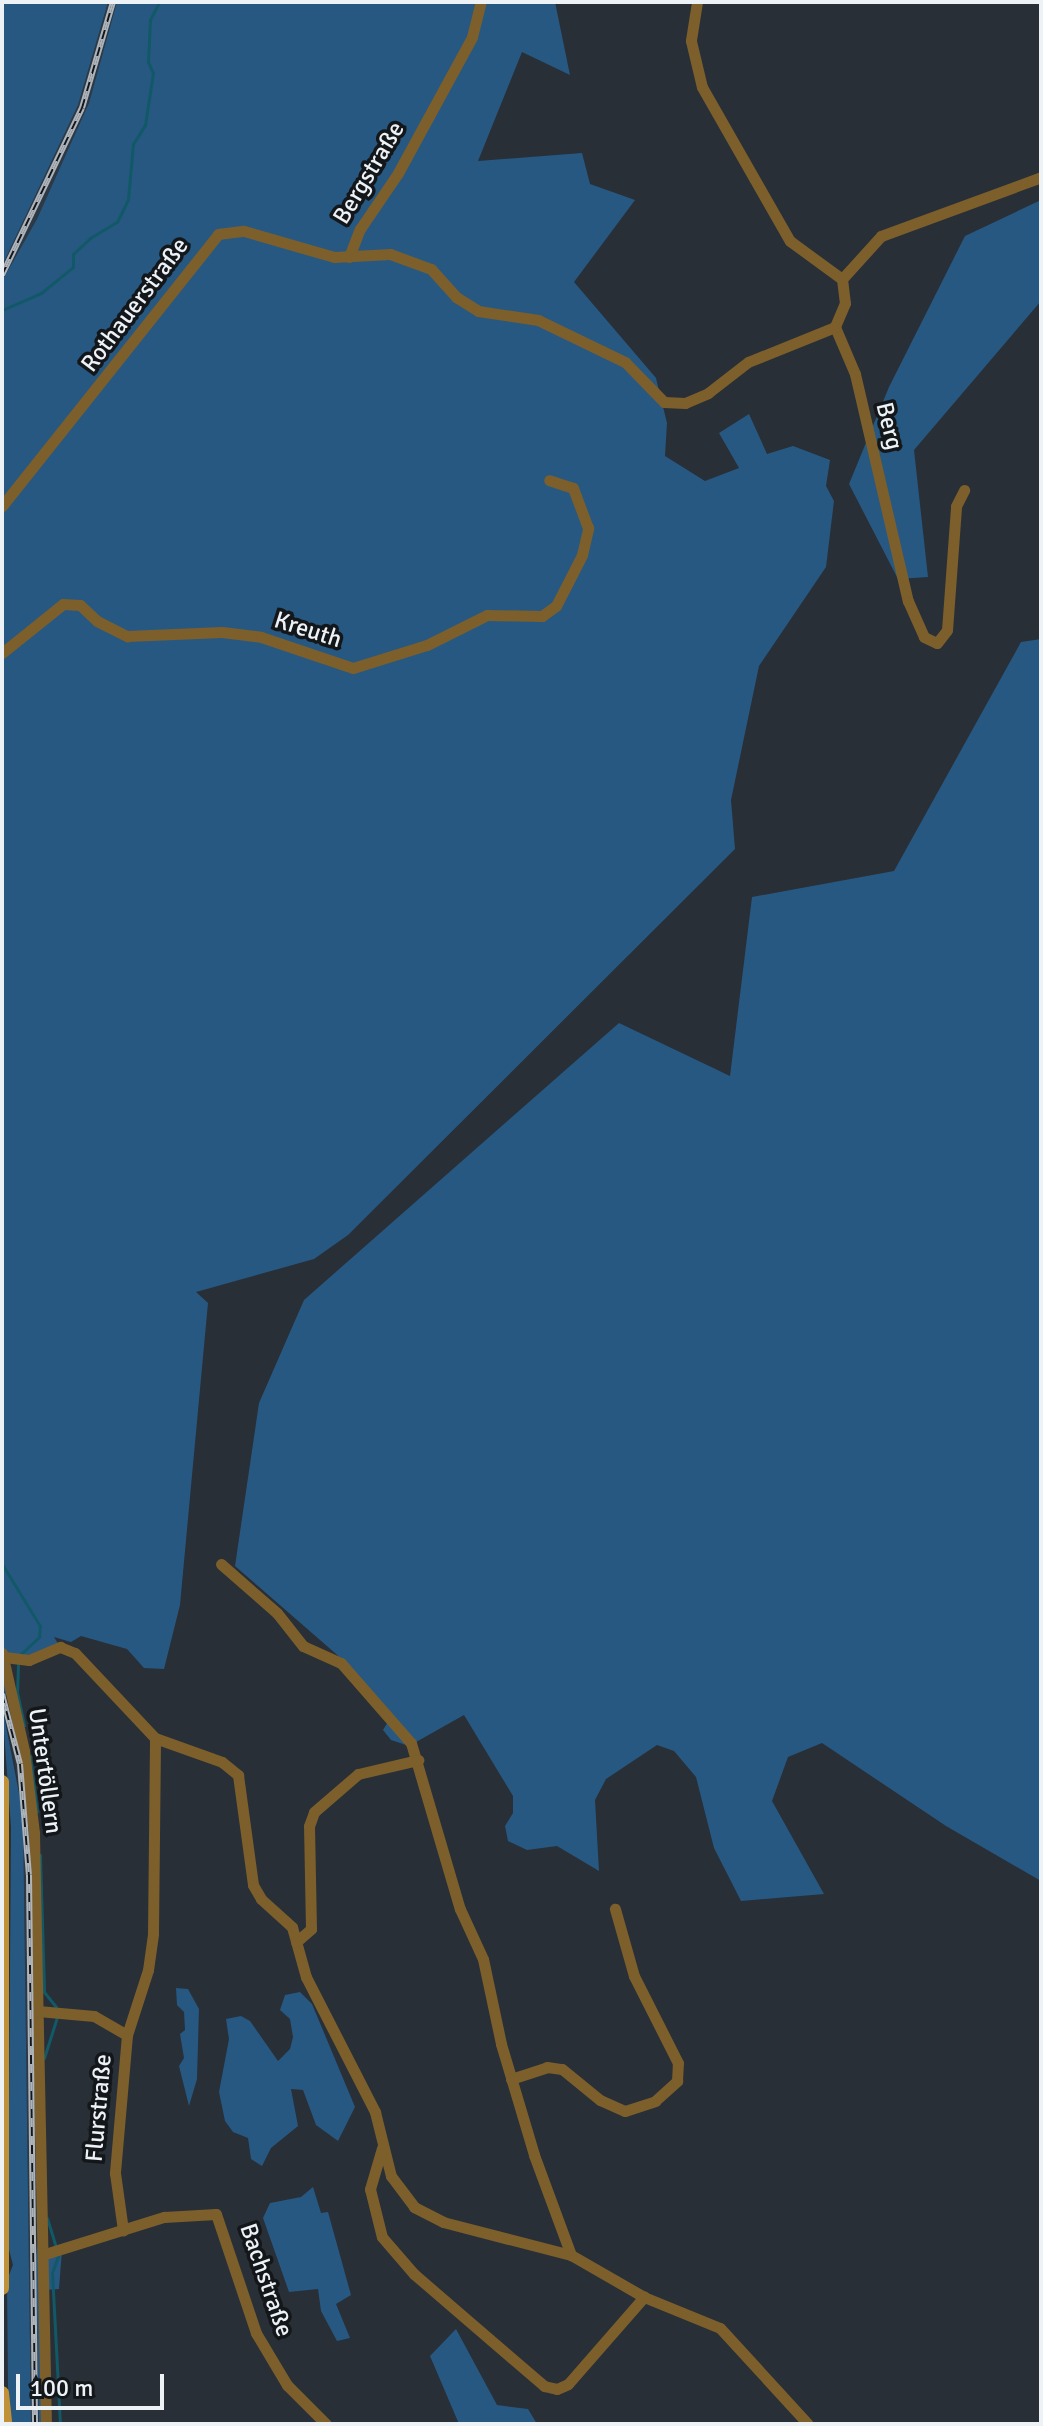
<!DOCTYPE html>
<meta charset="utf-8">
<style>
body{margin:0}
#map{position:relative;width:1043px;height:2426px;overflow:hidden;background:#282f37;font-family:Signika,sans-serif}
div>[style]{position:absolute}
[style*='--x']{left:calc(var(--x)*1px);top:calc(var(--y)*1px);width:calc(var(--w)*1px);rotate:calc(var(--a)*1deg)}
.built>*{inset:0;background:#2d3945}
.green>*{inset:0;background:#275882}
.stream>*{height:3px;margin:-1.5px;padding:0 1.5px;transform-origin:1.5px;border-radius:1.5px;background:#125967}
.minor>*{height:11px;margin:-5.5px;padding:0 5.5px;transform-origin:5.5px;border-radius:5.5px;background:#7c5f2b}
.major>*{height:14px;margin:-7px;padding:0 7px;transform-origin:7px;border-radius:7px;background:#c09137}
.rail>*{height:6px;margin-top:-3px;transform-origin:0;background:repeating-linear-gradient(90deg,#13171a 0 9px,#aeb4ba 0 18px);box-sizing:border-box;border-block:2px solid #aeb4ba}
span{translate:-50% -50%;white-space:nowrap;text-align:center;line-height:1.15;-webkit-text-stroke:7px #13171a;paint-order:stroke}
.street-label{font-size:24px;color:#edf2f7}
.frame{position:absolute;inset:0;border:4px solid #edf2f7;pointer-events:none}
.scale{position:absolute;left:16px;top:2374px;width:148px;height:36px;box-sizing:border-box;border:4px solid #edf2f7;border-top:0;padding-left:10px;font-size:24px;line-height:28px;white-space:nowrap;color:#edf2f7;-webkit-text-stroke:6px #13171a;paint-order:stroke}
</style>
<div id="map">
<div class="built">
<i style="clip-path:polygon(108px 2px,117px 2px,89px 103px,37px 219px,2px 281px,2px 266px,78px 105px)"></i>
<i style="clip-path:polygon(2px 1685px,32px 1797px,39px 2424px,31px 2424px,23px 1814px)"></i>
</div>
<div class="green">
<i style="clip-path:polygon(2px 2px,108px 2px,78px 105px,2px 266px)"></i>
<i style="clip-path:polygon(117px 2px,555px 2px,570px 75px,522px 52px,478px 161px,582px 153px,590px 184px,635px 200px,574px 282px,656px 378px,667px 423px,665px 456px,705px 481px,739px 468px,719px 433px,749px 414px,767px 454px,793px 446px,830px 460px,826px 486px,834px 501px,826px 567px,759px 666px,731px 800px,735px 849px,348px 1235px,314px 1259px,196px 1292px,208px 1303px,180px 1605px,164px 1669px,144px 1668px,127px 1649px,81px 1636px,71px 1642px,54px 1637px,60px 1647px,37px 1659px,5px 1657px,6px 1697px,2px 1685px,2px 281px,37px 219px,89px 103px)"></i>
<i style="clip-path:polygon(1041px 200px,1041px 301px,914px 450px,928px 577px,898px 579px,849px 484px,889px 387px,965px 236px)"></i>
<i style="clip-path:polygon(1041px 639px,1041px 1881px,946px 1826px,822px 1743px,788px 1757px,772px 1801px,824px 1894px,741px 1901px,714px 1848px,696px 1777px,674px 1751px,657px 1745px,606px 1779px,595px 1800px,599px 1871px,557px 1846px,527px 1850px,508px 1841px,505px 1826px,513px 1813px,513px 1796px,464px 1715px,409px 1746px,391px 1740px,383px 1730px,389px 1720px,351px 1667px,235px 1566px,259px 1403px,304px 1300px,619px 1023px,730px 1076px,752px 897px,894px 871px,1021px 642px)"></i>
<i style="clip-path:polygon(2px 1705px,23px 1814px,31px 2424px,11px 2424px,8px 2387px,7px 2280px,13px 2265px,8px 2246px,11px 1827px)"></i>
<i style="clip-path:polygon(176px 1988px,188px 1989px,199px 2009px,197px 2079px,189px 2106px,179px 2066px,184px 2058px,180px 2034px,185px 2030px,184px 2012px,177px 2005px)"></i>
<i style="clip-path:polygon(300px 1992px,312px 2004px,355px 2107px,338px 2141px,316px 2125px,303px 2090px,291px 2089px,298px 2126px,271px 2148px,262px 2166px,251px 2159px,248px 2138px,233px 2132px,225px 2121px,219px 2092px,229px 2039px,226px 2019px,241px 2016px,250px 2021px,278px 2061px,290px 2049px,293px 2037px,290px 2019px,280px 2010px,285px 1995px)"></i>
<i style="clip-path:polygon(313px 2187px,321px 2213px,328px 2212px,351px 2295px,336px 2304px,350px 2338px,337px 2341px,321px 2311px,318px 2289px,289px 2292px,263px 2218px,270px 2203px,301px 2197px)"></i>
<i style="clip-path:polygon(41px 2220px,45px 2254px,62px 2250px,59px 2289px,45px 2290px,46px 2424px,39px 2424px,36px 2256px)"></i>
<i style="clip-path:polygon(456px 2329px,497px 2405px,528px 2409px,537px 2424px,459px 2424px,430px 2356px)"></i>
</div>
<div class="stream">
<i style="--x:2;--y:310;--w:43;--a:-23.6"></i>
<i style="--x:41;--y:293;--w:41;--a:-39.1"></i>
<i style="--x:73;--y:267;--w:13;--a:-90"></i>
<i style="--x:73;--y:254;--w:23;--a:-43"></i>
<i style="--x:90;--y:238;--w:31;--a:-31"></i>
<i style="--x:117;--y:222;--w:25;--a:-64"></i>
<i style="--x:128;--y:199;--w:55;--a:-84.8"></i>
<i style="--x:133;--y:144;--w:22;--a:-58"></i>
<i style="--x:145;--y:125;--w:53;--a:-81.3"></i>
<i style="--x:153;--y:73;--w:12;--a:-114"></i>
<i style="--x:148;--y:62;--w:42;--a:-87.3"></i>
<i style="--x:150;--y:20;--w:20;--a:-63"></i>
<i style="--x:2;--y:1564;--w:73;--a:58.5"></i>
<i style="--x:40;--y:1626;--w:11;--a:95"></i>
<i style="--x:39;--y:1637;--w:25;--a:137"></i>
<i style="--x:18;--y:1665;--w:27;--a:92"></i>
<i style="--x:17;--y:1692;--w:34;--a:78"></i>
<i style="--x:30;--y:1756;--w:56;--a:82.9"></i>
<i style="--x:40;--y:1855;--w:137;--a:88.3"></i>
<i style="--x:44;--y:1992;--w:19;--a:51"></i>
<i style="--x:44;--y:2058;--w:43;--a:-72.4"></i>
<i style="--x:47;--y:2218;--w:31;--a:73"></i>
<i style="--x:53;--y:2270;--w:15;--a:-70"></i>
<i style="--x:52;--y:2272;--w:152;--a:87"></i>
</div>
<div class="minor">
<i style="--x:697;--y:2;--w:39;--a:99"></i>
<i style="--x:691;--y:41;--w:47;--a:76.6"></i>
<i style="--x:702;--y:87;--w:177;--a:60.3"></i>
<i style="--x:790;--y:241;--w:64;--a:36.2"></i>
<i style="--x:349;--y:257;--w:30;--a:-69"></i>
<i style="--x:360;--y:229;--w:68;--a:-55.8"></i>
<i style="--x:398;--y:173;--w:155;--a:-61.4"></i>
<i style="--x:472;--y:37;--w:36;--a:-76"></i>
<i style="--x:842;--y:279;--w:24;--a:83"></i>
<i style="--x:845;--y:303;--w:26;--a:113"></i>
<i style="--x:835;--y:327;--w:51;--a:66.9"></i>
<i style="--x:855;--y:374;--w:233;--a:76.9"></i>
<i style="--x:908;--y:601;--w:39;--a:66"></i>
<i style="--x:924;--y:637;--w:14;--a:25"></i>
<i style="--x:937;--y:643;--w:16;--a:-52"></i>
<i style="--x:947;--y:630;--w:124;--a:-85.8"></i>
<i style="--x:956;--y:506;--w:18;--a:-63"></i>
<i style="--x:842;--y:279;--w:58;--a:-47.8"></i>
<i style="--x:881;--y:236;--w:171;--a:-20.2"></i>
<i style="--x:2;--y:506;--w:347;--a:-51.5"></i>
<i style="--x:218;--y:234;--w:26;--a:-7"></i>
<i style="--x:244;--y:231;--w:94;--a:16.1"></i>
<i style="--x:334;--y:257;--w:56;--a:-3.1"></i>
<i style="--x:390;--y:254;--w:44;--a:20.1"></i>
<i style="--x:431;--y:269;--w:38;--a:48"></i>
<i style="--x:456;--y:297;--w:26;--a:32"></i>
<i style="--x:478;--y:311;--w:61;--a:8.5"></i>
<i style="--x:538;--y:320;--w:97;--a:25.8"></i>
<i style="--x:625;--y:362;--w:56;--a:45.7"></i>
<i style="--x:664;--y:402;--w:21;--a:3"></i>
<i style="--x:685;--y:403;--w:25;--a:-23"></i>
<i style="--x:708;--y:393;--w:51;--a:-37.8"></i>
<i style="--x:748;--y:362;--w:94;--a:-21.9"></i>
<i style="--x:2;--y:653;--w:78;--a:-38.8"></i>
<i style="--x:63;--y:604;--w:17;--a:3"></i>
<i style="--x:80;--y:605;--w:23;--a:43"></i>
<i style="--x:97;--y:621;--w:34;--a:27"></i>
<i style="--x:127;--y:636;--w:95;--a:-2.4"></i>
<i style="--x:222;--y:632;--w:39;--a:7"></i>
<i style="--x:261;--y:637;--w:97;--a:18.6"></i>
<i style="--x:353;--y:668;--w:77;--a:-17.3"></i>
<i style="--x:427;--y:645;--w:67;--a:-26.6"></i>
<i style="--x:487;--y:615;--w:55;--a:1"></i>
<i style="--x:542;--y:616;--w:17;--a:-36"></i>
<i style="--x:556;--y:606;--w:57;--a:-63"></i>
<i style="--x:582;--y:555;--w:28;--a:-77"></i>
<i style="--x:588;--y:528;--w:43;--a:-110.6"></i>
<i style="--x:573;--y:488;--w:25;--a:-162"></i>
<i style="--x:221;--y:1564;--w:74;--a:41.2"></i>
<i style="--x:277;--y:1613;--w:42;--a:51.8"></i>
<i style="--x:303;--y:1646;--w:42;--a:24.1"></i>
<i style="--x:341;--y:1663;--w:106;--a:48.8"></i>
<i style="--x:411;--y:1743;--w:173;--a:73.6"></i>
<i style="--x:460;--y:1909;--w:55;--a:65.3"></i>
<i style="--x:483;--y:1959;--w:87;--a:78"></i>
<i style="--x:501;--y:2044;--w:116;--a:73.4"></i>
<i style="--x:534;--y:2155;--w:107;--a:69.7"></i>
<i style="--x:2;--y:1653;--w:100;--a:77.3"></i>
<i style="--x:24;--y:1751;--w:83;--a:83"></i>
<i style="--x:34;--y:1833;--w:591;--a:88.84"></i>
<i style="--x:4;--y:1657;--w:25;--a:7"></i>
<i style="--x:29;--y:1660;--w:34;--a:-23"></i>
<i style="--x:60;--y:1647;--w:16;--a:22"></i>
<i style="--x:75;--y:1653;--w:117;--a:46.7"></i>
<i style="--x:155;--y:1738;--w:71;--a:19.7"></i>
<i style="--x:222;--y:1762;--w:21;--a:39"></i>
<i style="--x:238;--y:1775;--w:111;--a:82.2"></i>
<i style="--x:253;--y:1885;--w:16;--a:60"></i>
<i style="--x:261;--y:1899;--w:42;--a:42.1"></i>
<i style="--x:292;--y:1927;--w:52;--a:74.4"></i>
<i style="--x:306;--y:1977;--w:152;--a:62.9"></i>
<i style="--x:375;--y:2112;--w:66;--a:76"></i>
<i style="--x:391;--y:2176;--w:39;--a:53"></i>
<i style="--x:414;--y:2207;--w:33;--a:27"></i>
<i style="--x:443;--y:2222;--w:132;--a:14.5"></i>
<i style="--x:571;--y:2255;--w:84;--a:29.9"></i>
<i style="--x:644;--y:2297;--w:82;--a:22.2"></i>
<i style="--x:720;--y:2328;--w:130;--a:47.5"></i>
<i style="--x:296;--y:1942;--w:20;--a:-41"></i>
<i style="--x:311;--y:1929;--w:103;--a:-91.1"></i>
<i style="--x:309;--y:1826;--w:15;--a:-70"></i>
<i style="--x:314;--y:1812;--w:58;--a:-40.8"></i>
<i style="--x:358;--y:1774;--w:62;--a:-13.1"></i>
<i style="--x:38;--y:2011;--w:56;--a:5.1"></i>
<i style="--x:94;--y:2016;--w:38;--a:30"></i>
<i style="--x:127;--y:2035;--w:139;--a:95"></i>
<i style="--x:115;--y:2173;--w:58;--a:82"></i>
<i style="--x:127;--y:2035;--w:68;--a:-72.1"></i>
<i style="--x:148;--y:1970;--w:37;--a:-82"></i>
<i style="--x:153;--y:1933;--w:195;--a:-89.4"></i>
<i style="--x:511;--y:2079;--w:38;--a:-18"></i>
<i style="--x:547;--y:2067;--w:15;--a:8"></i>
<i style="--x:562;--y:2069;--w:49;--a:39.2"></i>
<i style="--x:600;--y:2100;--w:27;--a:24"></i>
<i style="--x:625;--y:2111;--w:32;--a:-18"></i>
<i style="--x:655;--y:2101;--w:30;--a:-42"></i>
<i style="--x:677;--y:2081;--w:18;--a:-87"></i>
<i style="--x:678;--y:2063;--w:97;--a:-116.8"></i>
<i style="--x:634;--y:1976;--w:70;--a:-105.8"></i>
<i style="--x:382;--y:2148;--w:43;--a:106.3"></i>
<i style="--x:370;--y:2189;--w:49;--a:76"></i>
<i style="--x:382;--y:2237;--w:49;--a:49.1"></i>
<i style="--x:414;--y:2274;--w:172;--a:40.7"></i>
<i style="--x:544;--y:2386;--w:13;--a:13"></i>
<i style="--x:557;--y:2389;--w:12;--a:-24"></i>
<i style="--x:568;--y:2384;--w:116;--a:-48.9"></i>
<i style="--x:45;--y:2254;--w:125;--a:-17.3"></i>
<i style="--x:164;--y:2217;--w:52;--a:-3.3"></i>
<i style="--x:216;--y:2214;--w:126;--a:71.4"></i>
<i style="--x:256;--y:2333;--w:61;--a:59.2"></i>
<i style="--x:287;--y:2385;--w:55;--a:45"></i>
</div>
<div class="major">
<i style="--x:2;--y:1782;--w:506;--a:90"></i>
<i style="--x:2;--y:2393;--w:31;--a:84"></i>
</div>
<div class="rail">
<i style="--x:2;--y:275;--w:185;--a:-64.4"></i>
<i style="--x:82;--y:108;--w:110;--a:-73.7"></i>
<i style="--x:2;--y:1694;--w:72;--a:75.6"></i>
<i style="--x:20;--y:1764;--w:111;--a:85.4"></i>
<i style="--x:29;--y:1875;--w:549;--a:89.37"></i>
</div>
<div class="street-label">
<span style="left:369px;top:173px;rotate:-59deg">Bergstraße</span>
<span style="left:135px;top:305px;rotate:-53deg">Rothauerstraße</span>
<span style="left:889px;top:426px;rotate:76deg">Berg</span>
<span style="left:308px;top:630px;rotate:18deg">Kreuth</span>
<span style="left:45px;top:1771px;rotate:82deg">Untertöllern</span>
<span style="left:99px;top:2108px;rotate:-85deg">Flurstraße</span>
<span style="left:266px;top:2280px;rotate:71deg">Bachstraße</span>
</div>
<div class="frame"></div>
<div class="scale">100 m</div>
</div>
